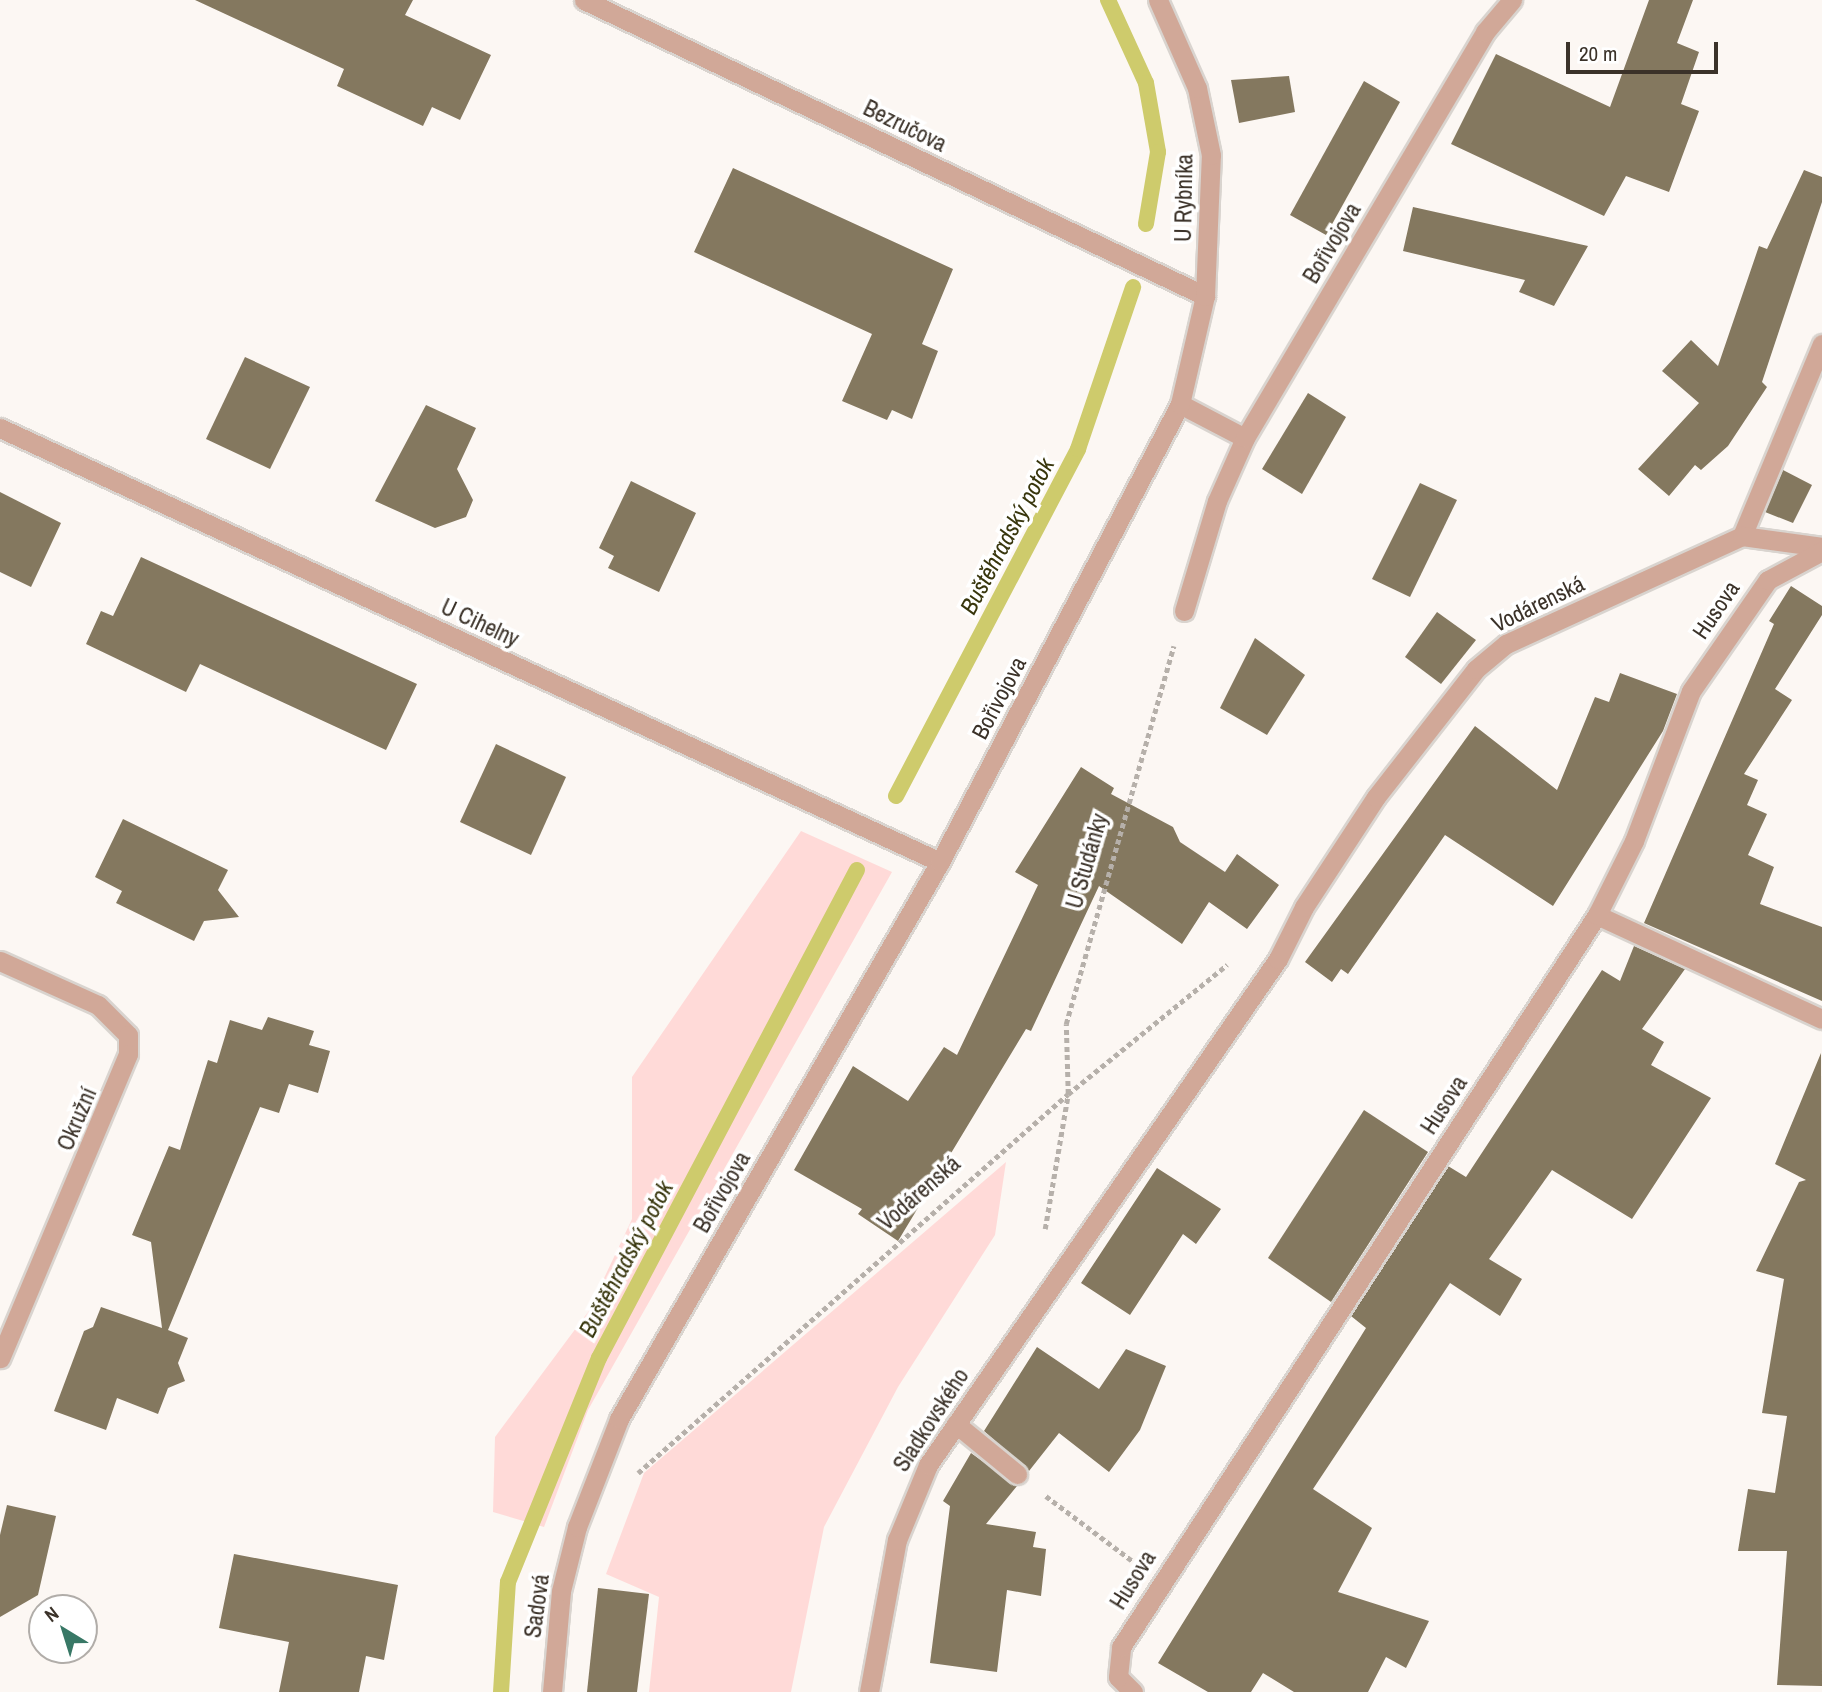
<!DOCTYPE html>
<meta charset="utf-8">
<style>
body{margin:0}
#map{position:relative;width:1822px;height:1692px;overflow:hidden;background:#fcf7f3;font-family:"Archivo Narrow",sans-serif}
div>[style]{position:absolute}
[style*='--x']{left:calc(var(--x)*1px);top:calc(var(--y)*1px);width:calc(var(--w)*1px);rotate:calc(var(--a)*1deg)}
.green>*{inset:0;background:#ffdad8}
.stream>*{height:16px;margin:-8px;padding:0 8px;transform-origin:8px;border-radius:8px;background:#cecb6c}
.building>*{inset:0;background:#84785f}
.path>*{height:4.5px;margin-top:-2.25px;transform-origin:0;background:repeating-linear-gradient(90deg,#b6b0aa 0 5px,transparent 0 8.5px)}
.roads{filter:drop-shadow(2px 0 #d9d4cf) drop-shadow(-2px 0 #d9d4cf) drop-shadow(0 2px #d9d4cf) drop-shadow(0 -2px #d9d4cf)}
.service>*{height:19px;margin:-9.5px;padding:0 9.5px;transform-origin:9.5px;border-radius:9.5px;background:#d1a898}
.minor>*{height:19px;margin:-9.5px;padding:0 9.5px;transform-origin:9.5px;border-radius:9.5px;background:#d1a898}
span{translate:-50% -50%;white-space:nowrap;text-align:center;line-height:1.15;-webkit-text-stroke:7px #fff;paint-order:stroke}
.street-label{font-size:23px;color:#3b3229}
.water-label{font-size:24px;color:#38360d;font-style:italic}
.north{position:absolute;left:28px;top:1594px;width:70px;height:70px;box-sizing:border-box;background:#fff;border:2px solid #b1ada9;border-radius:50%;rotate:322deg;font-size:19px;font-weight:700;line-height:28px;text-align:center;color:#3b3229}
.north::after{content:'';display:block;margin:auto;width:24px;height:32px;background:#387866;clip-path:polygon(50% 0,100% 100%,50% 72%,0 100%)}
.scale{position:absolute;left:1566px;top:42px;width:152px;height:32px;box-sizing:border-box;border:4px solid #3b3229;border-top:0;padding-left:9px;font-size:21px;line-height:24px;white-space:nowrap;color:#3b3229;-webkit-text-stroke:5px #fff;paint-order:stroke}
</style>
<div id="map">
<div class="green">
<i style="clip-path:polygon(801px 831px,892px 872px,588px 1410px,544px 1527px,493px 1512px,495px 1437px,588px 1312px,632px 1219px,632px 1077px)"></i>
<i style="clip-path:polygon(1006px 1162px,995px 1235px,898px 1387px,824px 1527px,791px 1692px,649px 1692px,659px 1597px,606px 1574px,644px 1473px)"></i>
</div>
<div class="stream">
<i style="--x:1108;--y:0;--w:91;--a:65.4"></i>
<i style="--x:1146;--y:83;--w:70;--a:80.1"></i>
<i style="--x:1158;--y:152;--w:73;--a:99.5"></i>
<i style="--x:896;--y:796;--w:392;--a:-62.3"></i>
<i style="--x:1078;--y:449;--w:171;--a:-71.2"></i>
<i style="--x:501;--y:1692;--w:110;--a:-86.4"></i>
<i style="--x:508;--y:1582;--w:242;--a:-67.9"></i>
<i style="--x:599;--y:1358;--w:552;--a:-62.14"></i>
</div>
<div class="building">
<i style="clip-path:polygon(195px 0,413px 0,405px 15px,491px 55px,460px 120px,432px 107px,423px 126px,337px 86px,344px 69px)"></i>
<i style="clip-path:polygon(1649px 0,1693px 0,1677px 43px,1699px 52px,1681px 104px,1699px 111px,1669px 192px,1626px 176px,1604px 216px,1451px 144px,1496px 54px,1610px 107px)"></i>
<i style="clip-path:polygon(1289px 76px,1295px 112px,1239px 123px,1231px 80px)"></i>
<i style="clip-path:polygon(1364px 81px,1400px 102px,1326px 235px,1290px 215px)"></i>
<i style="clip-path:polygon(733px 168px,953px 269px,922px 344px,938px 351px,912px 419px,892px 410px,887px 420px,842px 401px,872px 334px,694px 252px)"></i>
<i style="clip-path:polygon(1804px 170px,1822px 177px,1822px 202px,1762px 382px,1767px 387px,1728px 446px,1701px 470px,1695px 465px,1669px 496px,1638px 469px,1699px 403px,1662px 371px,1691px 340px,1718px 366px,1759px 246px,1767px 249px)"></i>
<i style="clip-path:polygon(1413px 207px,1588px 246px,1554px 306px,1519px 292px,1525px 280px,1403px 251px)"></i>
<i style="clip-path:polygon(245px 357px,310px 387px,270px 469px,206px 439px)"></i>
<i style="clip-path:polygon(1308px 393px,1346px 417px,1302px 494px,1262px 469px)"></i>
<i style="clip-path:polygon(426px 405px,476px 428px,457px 469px,473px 500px,466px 517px,435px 528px,375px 501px)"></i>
<i style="clip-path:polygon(1783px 470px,1812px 485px,1793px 523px,1765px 512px)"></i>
<i style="clip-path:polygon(631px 481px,696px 513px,659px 592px,608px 568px,614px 556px,599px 548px)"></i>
<i style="clip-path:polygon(1420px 483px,1457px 500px,1410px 597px,1372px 579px)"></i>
<i style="clip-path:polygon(0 492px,61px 523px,31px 587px,0 572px)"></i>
<i style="clip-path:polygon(141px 557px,417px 684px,386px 750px,200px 664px,186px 692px,86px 644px,101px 611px,113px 616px)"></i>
<i style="clip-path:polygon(1791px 586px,1822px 606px,1822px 615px,1775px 689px,1792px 700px,1744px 774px,1758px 780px,1747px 805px,1767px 814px,1748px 855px,1774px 867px,1760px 904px,1822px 927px,1822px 1001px,1644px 923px,1774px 624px,1769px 621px)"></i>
<i style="clip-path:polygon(1437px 612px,1476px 640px,1441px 684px,1405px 657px)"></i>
<i style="clip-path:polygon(1255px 638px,1305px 675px,1267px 735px,1220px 708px)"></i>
<i style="clip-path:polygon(1620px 673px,1677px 694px,1663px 731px,1553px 906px,1445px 835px,1348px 974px,1341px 969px,1332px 982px,1305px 962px,1475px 726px,1557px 790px,1595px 697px,1609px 702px)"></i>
<i style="clip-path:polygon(496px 744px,566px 777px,531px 855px,460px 822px)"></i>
<i style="clip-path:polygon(1081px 767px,1114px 788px,1111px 794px,1173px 827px,1180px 842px,1225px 872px,1237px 854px,1279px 885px,1247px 929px,1209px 902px,1182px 944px,1099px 886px,1031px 1031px,1026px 1029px,898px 1241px,858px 1214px,862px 1209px,794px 1170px,853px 1066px,908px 1101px,944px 1047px,957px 1055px,1038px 885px,1015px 872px)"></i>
<i style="clip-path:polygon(123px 819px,228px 870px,218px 890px,239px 917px,204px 921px,194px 941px,116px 903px,122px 891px,95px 877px)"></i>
<i style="clip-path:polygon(1634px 946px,1685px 969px,1642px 1029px,1664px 1042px,1651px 1065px,1711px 1098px,1632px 1219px,1552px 1170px,1489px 1259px,1522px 1279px,1500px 1316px,1450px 1283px,1313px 1489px,1372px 1528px,1338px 1592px,1429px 1621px,1406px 1668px,1386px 1657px,1368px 1692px,1294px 1692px,1263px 1673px,1251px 1692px,1208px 1692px,1158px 1663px,1366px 1328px,1351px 1316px,1448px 1166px,1466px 1177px,1602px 970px,1620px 981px)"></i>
<i style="clip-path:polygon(268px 1017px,314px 1031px,309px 1045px,330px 1051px,318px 1093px,289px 1084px,279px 1113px,260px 1107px,168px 1330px,188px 1338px,178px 1363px,185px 1381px,168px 1388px,158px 1414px,117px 1398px,106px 1430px,54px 1411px,84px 1331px,93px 1327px,101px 1307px,162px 1328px,151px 1242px,132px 1235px,169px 1146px,180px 1150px,208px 1060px,217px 1063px,230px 1020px,262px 1030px)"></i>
<i style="clip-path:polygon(1821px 1053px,1822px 1686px,1777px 1685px,1787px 1551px,1738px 1551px,1748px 1489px,1775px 1493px,1787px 1416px,1762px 1413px,1784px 1279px,1756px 1271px,1799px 1182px,1806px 1180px,1775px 1164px)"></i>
<i style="clip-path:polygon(1364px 1110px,1428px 1152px,1331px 1302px,1268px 1258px)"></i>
<i style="clip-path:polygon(1157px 1168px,1221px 1209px,1196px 1244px,1183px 1234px,1130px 1315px,1081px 1283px)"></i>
<i style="clip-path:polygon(1037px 1347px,1099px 1389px,1126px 1349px,1166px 1366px,1140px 1430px,1109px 1472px,1059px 1433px,1029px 1471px,984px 1431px)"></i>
<i style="clip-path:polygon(971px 1453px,1017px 1486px,986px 1524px,1036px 1532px,1033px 1547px,1046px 1549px,1041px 1596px,1007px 1590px,997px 1672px,930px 1663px,950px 1506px,943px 1501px)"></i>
<i style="clip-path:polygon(7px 1505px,56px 1516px,38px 1595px,0 1617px,0 1535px)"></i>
<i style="clip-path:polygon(234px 1554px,398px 1585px,384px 1660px,366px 1656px,359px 1692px,279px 1692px,289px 1642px,219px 1628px)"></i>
<i style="clip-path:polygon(598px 1588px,649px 1594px,637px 1692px,587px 1692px)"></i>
</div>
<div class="path">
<i style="--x:1045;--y:1229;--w:137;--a:-80.3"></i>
<i style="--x:1068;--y:1094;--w:70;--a:-91.6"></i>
<i style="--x:1066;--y:1024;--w:393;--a:-74.1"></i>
<i style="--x:638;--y:1473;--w:573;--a:-41.39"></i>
<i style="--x:1068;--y:1094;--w:205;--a:-39.1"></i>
<i style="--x:1046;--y:1496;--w:110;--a:36.9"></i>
</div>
<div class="roads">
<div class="service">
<i style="--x:1742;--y:536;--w:208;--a:-67.4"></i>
<i style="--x:1597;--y:915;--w:248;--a:24.8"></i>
<i style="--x:956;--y:1424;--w:79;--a:39.3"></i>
</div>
<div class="minor">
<i style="--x:584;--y:0;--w:688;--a:25.48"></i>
<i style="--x:1180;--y:404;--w:73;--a:27.6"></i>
<i style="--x:0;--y:428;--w:1035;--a:24.78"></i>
<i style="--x:1184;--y:611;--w:115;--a:-73.3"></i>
<i style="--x:1217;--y:501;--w:69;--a:-66"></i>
<i style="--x:1245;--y:438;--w:472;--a:-59.4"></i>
<i style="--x:1485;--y:32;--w:42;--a:-49.8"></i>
<i style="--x:0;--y:961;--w:107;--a:24.2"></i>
<i style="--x:98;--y:1005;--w:42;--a:45"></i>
<i style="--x:128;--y:1035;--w:19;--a:90"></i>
<i style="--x:128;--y:1054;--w:330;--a:112.8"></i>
<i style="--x:552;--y:1692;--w:101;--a:-84.9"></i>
<i style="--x:561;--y:1591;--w:66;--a:-76"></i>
<i style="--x:577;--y:1527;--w:116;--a:-68.7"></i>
<i style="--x:619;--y:1419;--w:643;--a:-60.05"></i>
<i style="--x:940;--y:862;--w:517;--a:-62.34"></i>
<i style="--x:1180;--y:404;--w:111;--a:-77"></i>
<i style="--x:1205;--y:296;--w:141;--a:-87.6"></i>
<i style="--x:1211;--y:155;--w:68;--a:-101.8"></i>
<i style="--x:1197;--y:88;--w:96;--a:-113.9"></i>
<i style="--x:869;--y:1692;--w:155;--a:-79.6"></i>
<i style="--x:897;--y:1540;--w:81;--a:-67.5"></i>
<i style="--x:928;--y:1465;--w:615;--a:-55.33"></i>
<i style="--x:1278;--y:959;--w:58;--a:-63.4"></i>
<i style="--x:1304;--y:907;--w:131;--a:-56.8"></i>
<i style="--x:1376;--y:797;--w:162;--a:-52"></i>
<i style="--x:1476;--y:669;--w:39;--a:-40"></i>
<i style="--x:1506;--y:644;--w:260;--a:-24.6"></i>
<i style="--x:1742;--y:536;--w:81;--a:7.8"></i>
<i style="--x:1133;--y:1692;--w:21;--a:-135"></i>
<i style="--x:1118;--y:1677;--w:30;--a:-84"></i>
<i style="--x:1121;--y:1647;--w:873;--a:-56.97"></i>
<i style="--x:1597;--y:915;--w:83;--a:-63.4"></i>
<i style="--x:1634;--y:841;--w:160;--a:-69.2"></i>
<i style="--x:1691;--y:691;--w:135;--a:-55.3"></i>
<i style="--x:1768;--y:580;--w:61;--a:-28.2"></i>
</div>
</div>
<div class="street-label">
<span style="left:905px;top:126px;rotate:26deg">Bezručova</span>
<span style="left:1184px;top:198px;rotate:-89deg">U Rybníka</span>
<span style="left:1332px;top:243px;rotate:-59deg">Bořivojova</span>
<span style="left:1538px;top:604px;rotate:-26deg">Vodárenská</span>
<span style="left:1716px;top:610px;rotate:-56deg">Husova</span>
<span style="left:480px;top:623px;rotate:25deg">U Cihelny</span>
<span style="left:999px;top:698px;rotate:-62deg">Bořivojova</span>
<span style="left:1087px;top:861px;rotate:-74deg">U Studánky</span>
<span style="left:1444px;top:1105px;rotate:-57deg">Husova</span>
<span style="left:77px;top:1119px;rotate:-67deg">Okružní</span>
<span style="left:722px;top:1192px;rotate:-60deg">Bořivojova</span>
<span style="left:919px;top:1193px;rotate:-41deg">Vodárenská</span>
<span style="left:931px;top:1420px;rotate:-57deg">Sladkovského</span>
<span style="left:1133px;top:1580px;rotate:-58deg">Husova</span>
<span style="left:537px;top:1606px;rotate:-82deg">Sadová</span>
</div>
<div class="water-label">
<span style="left:1007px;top:536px;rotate:-62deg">Buštěhradský potok</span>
<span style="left:626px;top:1259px;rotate:-62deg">Buštěhradský potok</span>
</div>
<div class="north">N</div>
<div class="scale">20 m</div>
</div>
